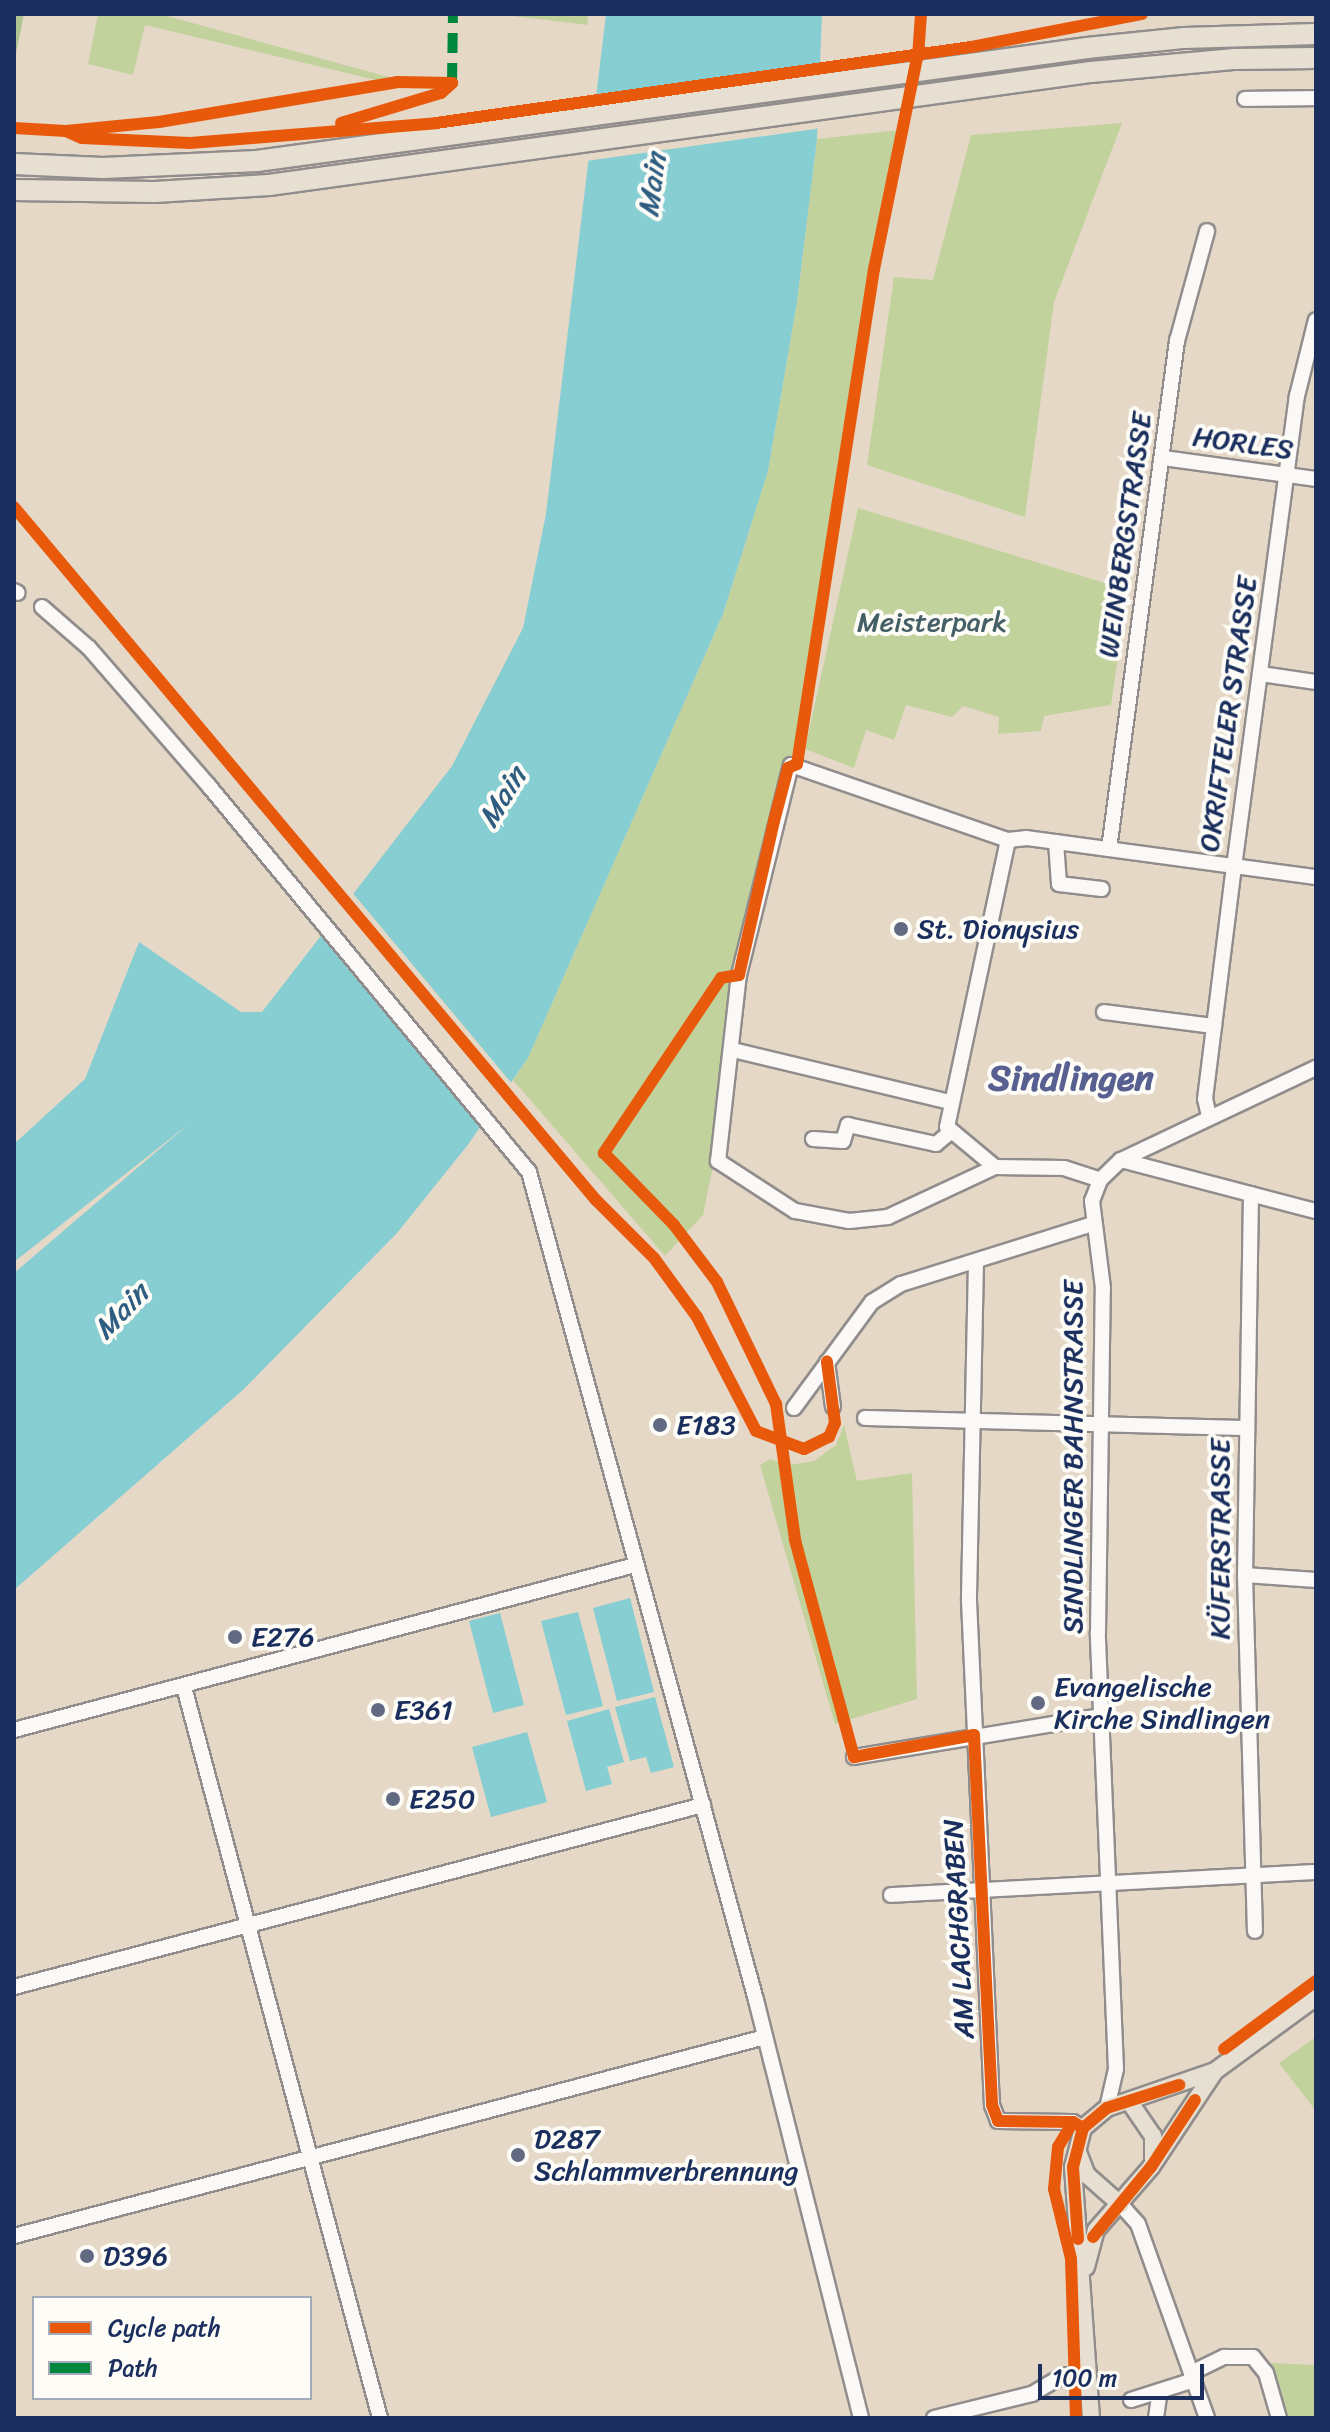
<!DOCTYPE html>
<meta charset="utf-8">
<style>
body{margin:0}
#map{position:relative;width:1330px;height:2432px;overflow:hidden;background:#e5d8c7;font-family:Sriracha,sans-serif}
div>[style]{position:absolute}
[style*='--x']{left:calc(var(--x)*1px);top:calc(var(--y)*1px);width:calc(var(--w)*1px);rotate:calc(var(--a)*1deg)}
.green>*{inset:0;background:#c2d29c}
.forest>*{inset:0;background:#b0c393}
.water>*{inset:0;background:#86ced2}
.pier>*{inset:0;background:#e5d8c7}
.roads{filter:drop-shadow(2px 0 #908d8c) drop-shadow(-2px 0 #908d8c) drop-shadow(0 2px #908d8c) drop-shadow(0 -2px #908d8c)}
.minor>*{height:14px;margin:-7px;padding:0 7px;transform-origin:7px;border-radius:7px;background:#fbf9f7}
.major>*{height:16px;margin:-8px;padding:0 8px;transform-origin:8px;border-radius:8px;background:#e7e0d2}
.highway>*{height:20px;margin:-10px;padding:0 10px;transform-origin:10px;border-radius:10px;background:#e7e0d2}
.quiet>*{height:10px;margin-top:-5px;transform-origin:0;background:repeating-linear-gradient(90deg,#00873e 0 20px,transparent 0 30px)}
.cycleway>*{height:12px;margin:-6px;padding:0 6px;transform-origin:6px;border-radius:6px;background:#e8590c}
.dots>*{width:22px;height:22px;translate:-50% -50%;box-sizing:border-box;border:4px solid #fdfcf7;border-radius:50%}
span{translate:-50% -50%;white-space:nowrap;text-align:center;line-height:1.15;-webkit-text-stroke:8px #fdfcf7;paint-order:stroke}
.street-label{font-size:28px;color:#1b2f5e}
.park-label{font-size:28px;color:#455f66}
.poi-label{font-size:28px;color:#1b2f5e}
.left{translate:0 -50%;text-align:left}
.water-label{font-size:30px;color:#2f5d82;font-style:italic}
.district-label{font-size:36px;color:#576090;font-weight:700}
.frame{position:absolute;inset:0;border:16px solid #1b2f5e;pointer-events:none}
.legend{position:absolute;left:32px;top:2296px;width:280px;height:104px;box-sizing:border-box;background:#fdfcf7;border:2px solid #a3aaba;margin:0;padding:10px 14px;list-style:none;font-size:24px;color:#1b2f5e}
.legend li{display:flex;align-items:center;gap:16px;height:40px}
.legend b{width:40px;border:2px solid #a3aaba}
.scale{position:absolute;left:1038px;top:2364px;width:166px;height:36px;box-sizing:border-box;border:4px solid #1b2f5e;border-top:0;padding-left:10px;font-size:24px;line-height:28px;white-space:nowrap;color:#1b2f5e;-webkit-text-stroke:6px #fdfcf7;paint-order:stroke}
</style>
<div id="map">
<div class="green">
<i style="clip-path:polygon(98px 14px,160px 14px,392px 78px,376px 80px,145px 25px,133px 75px,88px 64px)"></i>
<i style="clip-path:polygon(495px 14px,587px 14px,588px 25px)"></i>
<i style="clip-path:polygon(1122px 123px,1054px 302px,1025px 517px,867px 465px,894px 277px,933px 280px,971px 135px)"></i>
<i style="clip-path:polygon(899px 130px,870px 268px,794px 761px,770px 823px,714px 1161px,703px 1215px,665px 1256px,513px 1080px,528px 1058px,723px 614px,768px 471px,797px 302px,817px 139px)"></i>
<i style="clip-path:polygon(858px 508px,1128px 590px,1111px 705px,1044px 716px,1041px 731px,998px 734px,999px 717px,963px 706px,952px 717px,906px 705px,894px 740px,866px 730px,854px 768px,805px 749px)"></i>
<i style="clip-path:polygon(844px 1425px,857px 1481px,912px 1473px,917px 1699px,835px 1724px,760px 1465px,770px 1459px,789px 1465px,814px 1461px,836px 1445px)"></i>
<i style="clip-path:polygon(1316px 2037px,1316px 2111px,1279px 2063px)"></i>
<i style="clip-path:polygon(1267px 2363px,1316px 2365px,1316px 2418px,1284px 2418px)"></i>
</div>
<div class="forest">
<i style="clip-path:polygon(14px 14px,24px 14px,14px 63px)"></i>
</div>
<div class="water">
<i style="clip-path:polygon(606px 14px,822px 14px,817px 139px,797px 302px,768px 471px,723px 614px,528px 1058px,467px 1146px,397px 1233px,244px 1389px,14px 1590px,14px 1273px,190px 1123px,14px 1262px,14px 1144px,85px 1079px,139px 942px,241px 1012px,262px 1012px,452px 766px,523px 628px,546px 514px)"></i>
<i style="clip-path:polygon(630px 1598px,654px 1692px,617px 1701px,593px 1608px)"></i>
<i style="clip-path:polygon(578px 1612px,603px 1706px,566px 1715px,541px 1621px)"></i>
<i style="clip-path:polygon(500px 1613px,524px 1705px,493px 1713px,469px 1621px)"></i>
<i style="clip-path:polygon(655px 1697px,674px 1767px,651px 1773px,646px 1757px,630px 1761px,615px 1707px)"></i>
<i style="clip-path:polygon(609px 1709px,624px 1762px,607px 1767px,612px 1784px,586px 1791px,567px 1721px)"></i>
<i style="clip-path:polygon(527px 1732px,547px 1802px,491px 1817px,472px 1747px)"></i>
</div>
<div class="pier">
<i style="clip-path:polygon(824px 65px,822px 128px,586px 161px,593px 97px)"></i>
<i style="clip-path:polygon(351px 891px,514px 1086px,483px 1131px,318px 933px)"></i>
</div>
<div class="roads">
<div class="minor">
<i style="--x:1245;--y:99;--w:71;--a:-0.8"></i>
<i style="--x:1163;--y:458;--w:154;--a:7.8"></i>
<i style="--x:14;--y:591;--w:4;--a:27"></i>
<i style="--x:42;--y:607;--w:62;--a:41.1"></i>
<i style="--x:89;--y:648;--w:183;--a:49"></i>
<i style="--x:209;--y:786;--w:501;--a:50.34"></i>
<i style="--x:529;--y:1172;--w:859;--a:74.67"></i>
<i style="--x:756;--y:2000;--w:431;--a:75.9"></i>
<i style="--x:1261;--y:674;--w:56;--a:8.3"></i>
<i style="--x:1008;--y:840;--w:293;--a:102"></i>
<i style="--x:947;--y:1127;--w:62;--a:39.8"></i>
<i style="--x:995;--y:1167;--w:69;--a:0.8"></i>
<i style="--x:1064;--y:1168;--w:38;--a:18"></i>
<i style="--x:1056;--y:842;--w:42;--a:85.9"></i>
<i style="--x:1059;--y:884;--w:43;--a:6.6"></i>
<i style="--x:1109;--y:849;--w:513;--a:-82.38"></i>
<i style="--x:1177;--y:341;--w:114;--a:-74.7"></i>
<i style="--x:1104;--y:1012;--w:111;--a:7.3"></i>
<i style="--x:733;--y:1050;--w:223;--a:13.5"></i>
<i style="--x:1209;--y:1116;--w:17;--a:-103"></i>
<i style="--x:1205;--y:1099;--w:219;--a:-82.9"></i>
<i style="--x:1232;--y:882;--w:490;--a:-82.4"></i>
<i style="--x:1297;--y:396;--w:78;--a:-76"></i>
<i style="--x:813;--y:1139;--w:30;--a:4"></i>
<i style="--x:843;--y:1141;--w:17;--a:-73"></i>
<i style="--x:848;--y:1125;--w:90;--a:12.2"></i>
<i style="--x:936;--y:1144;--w:17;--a:-40"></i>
<i style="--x:1121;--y:1160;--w:202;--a:14.7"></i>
<i style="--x:995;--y:1167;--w:118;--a:155"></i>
<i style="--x:888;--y:1217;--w:39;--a:174"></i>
<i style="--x:849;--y:1221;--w:55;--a:-169.5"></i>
<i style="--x:795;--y:1211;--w:92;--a:-147"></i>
<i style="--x:718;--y:1161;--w:187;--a:-83.6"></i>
<i style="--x:739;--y:975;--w:216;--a:-76.1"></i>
<i style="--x:791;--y:765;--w:230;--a:19.1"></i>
<i style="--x:1008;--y:840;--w:19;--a:-6"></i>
<i style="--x:1027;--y:838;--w:292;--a:7.7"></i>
<i style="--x:1251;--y:1194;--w:381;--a:90.9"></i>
<i style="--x:1245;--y:1575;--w:356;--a:88.4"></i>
<i style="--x:976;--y:1262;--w:339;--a:91.2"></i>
<i style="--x:969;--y:1601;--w:505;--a:87.39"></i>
<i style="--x:992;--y:2105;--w:17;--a:69"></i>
<i style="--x:998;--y:2121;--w:75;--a:0.8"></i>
<i style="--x:1073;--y:2122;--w:12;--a:31"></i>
<i style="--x:827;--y:1362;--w:45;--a:82.4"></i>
<i style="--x:794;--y:1408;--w:132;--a:-53.7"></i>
<i style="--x:872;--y:1302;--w:34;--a:-32"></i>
<i style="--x:901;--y:1284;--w:200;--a:-17.4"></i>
<i style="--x:865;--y:1418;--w:380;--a:1.5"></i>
<i style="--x:1245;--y:1575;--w:71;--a:4"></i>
<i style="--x:184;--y:1687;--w:757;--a:74.99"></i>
<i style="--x:14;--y:1730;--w:643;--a:-14.88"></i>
<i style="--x:854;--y:1757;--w:250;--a:-9.4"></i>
<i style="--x:891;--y:1895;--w:426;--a:-3.1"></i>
<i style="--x:14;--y:1987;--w:713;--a:-14.8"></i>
<i style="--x:1107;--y:2108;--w:40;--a:-77"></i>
<i style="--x:1116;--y:2069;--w:437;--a:-92.4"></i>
<i style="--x:1098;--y:1632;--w:344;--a:-89.2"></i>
<i style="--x:1103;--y:1288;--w:88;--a:-97.2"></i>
<i style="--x:1092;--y:1201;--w:22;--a:-69"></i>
<i style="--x:1100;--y:1180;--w:29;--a:-44"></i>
<i style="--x:1121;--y:1160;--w:216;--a:-25.3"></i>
<i style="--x:1121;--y:2205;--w:25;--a:48"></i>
<i style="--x:1138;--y:2224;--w:206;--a:70.4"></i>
<i style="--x:14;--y:2236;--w:777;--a:-14.84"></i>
<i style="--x:1191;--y:2373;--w:37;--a:-26"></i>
<i style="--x:1224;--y:2357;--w:29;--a:0"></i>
<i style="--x:1253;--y:2357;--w:21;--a:51"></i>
<i style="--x:1266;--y:2373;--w:47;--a:73.9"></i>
<i style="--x:1131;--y:2400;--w:66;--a:-17.6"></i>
<i style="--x:934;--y:2418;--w:101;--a:-13.8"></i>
<i style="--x:1032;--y:2394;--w:37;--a:-31"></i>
<i style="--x:1156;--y:2418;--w:27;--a:-82"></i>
</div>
<div class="major">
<i style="--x:1129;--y:2101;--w:42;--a:55.6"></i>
<i style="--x:1153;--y:2136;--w:26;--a:90"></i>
<i style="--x:1078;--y:2152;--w:25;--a:69"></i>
<i style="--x:1087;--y:2175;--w:45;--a:41.4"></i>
<i style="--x:1086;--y:2267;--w:38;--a:-75"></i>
<i style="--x:1096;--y:2230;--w:84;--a:-48.9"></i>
<i style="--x:1151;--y:2167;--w:115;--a:-56.3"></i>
<i style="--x:1091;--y:2418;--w:252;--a:-94.1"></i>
<i style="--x:1073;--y:2167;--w:40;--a:-75.6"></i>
<i style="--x:1083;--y:2128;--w:31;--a:-40"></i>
<i style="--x:1107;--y:2108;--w:114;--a:-18.9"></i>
<i style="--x:1215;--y:2071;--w:125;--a:-36.2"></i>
</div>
<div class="highway">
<i style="--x:14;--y:164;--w:89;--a:2.6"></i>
<i style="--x:103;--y:168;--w:154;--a:-2.6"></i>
<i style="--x:257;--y:161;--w:838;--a:-7.75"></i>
<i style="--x:1087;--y:48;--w:98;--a:-5.9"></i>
<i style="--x:1184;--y:38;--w:132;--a:-1.7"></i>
<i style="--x:14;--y:190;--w:141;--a:0.8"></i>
<i style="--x:155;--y:192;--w:114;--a:-3.5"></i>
<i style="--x:269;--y:185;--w:830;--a:-7.83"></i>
<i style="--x:1091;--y:72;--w:145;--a:-5.2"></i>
<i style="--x:1235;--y:59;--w:81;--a:-0.7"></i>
</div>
</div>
<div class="quiet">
<i style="--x:452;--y:83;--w:69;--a:-89.2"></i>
</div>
<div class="cycleway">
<i style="--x:921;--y:14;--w:39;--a:94"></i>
<i style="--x:918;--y:53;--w:220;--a:101.5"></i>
<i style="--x:874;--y:269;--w:501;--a:98.84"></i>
<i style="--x:797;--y:764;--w:10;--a:156"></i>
<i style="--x:788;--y:768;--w:55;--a:104.8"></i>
<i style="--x:774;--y:821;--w:158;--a:102.8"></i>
<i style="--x:739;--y:975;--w:18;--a:171"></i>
<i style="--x:721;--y:978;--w:211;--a:123.8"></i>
<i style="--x:604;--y:1153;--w:100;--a:45.8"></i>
<i style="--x:674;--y:1225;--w:71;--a:53"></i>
<i style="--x:717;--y:1282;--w:136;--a:64.2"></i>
<i style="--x:776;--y:1404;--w:137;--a:82"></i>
<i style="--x:795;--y:1540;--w:225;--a:74.8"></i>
<i style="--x:854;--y:1757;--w:122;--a:-10.4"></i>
<i style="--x:974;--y:1735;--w:370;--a:87.2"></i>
<i style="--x:992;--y:2105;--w:17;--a:69"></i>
<i style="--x:998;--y:2121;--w:75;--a:0.8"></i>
<i style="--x:1073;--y:2122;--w:12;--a:31"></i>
<i style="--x:341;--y:123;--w:104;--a:-16.7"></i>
<i style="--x:441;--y:93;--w:15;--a:-42"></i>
<i style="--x:14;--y:128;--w:52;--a:3.3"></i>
<i style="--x:66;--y:131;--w:93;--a:-5.5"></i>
<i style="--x:159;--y:122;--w:241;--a:-9.5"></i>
<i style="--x:397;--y:82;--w:55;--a:1"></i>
<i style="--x:66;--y:131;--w:17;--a:24"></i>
<i style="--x:82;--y:138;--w:108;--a:2.7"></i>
<i style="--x:190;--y:143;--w:247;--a:-4.6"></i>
<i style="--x:436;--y:123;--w:540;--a:-8.09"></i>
<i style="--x:971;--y:47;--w:174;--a:-10.9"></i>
<i style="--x:14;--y:507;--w:905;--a:49.98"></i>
<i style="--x:596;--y:1200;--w:82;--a:45"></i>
<i style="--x:654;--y:1258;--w:73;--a:53.9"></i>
<i style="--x:697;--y:1317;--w:128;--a:62.6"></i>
<i style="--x:756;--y:1431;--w:51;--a:20.6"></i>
<i style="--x:804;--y:1449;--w:28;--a:-26"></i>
<i style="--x:829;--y:1437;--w:15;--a:-67"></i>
<i style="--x:835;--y:1423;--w:62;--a:-97.5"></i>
<i style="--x:1224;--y:2049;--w:114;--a:-36.5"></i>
<i style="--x:1073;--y:2122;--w:29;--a:121"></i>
<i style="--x:1058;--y:2147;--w:42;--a:95.4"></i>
<i style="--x:1054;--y:2189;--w:72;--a:76.3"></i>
<i style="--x:1071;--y:2259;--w:159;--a:88.2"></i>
<i style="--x:1093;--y:2237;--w:91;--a:-50.4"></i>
<i style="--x:1151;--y:2167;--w:80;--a:-56.7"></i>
<i style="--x:1078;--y:2239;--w:72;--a:-94"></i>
<i style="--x:1073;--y:2167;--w:40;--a:-75.6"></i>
<i style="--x:1083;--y:2128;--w:31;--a:-40"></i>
<i style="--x:1107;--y:2108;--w:76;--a:-17.7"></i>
</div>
<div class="dots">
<i style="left:901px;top:929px;background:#626a83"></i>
<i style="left:660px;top:1425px;background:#626a83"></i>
<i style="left:235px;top:1637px;background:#626a83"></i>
<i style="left:1038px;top:1703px;background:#626a83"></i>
<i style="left:378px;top:1710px;background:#626a83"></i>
<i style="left:393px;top:1799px;background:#626a83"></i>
<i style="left:518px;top:2155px;background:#626a83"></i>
<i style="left:87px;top:2256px;background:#626a83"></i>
</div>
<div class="street-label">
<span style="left:1243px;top:443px;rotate:8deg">HORLES</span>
<span style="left:1125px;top:535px;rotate:-82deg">WEINBERGSTRASSE</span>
<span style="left:1228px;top:714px;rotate:-82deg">OKRIFTELER STRASSE</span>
<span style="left:1073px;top:1457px;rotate:-90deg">SINDLINGER BAHNSTRASSE</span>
<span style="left:1220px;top:1539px;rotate:-90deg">KÜFERSTRASSE</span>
<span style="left:959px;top:1929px;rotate:-93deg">AM LACHGRABEN</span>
</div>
<div class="park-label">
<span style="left:932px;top:622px">Meisterpark</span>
</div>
<div class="poi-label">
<span class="left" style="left:917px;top:929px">St. Dionysius</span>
<span class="left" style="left:676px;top:1425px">E183</span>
<span class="left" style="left:251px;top:1637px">E276</span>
<span class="left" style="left:1054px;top:1703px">Evangelische<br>Kirche Sindlingen</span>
<span class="left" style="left:394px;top:1710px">E361</span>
<span class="left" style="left:409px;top:1799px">E250</span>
<span class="left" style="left:534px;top:2155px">D287<br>Schlammverbrennung</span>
<span class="left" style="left:103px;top:2256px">D396</span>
</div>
<div class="water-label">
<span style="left:652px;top:185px;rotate:-83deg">Main</span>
<span style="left:502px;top:797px;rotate:-59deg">Main</span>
<span style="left:121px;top:1311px;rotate:-47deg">Main</span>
</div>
<div class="district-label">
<span style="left:1071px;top:1079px">Sindlingen</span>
</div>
<div class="frame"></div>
<ul class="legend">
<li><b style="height:10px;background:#e8590c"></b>Cycle path</li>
<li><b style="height:10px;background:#00873e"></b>Path</li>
</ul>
<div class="scale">100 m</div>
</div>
